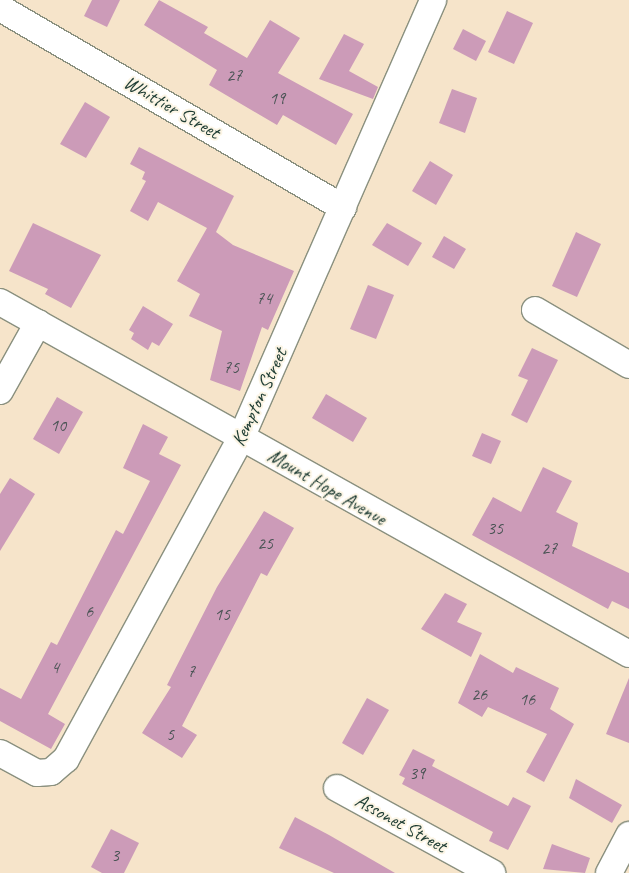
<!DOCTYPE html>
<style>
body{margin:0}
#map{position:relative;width:629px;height:873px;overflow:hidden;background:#f6e4ca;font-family:Caveat,sans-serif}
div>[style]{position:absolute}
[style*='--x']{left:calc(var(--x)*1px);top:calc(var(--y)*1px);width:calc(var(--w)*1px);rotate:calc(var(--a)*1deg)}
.building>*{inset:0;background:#cc9bb8}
.roads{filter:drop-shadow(1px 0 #8a907f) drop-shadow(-1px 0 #8a907f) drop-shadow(0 1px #8a907f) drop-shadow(0 -1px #8a907f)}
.minor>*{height:26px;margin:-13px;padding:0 13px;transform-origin:13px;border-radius:13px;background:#fff}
span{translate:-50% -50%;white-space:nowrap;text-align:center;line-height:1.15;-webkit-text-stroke:4px #fcf5e5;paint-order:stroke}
.number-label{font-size:18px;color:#4a5455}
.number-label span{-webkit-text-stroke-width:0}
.street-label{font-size:20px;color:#1f3d34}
</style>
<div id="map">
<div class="building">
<i style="clip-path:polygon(92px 0,120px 0,107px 27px,84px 16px)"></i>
<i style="clip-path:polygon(159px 0,208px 27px,204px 33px,247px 58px,270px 20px,300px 38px,278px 73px,353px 114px,336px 145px,283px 115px,277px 125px,209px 85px,217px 70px,144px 25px)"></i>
<i style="clip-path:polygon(507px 11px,533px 23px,514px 64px,488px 52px)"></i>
<i style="clip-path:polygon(463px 29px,486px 41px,476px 61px,453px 49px)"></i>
<i style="clip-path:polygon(344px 34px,364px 44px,349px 71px,378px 87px,373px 99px,319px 79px)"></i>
<i style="clip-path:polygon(452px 89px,477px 98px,465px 133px,439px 123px)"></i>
<i style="clip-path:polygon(85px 102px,110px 117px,86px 158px,60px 144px)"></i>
<i style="clip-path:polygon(139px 147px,234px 196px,216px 232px,233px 245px,294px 271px,268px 330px,262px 327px,240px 391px,210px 380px,222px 331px,189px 316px,200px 294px,177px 281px,207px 228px,158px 202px,148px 221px,130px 211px,146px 181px,142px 179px,145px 172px,130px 164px)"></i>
<i style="clip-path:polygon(430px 161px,453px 175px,436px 205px,412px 191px)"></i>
<i style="clip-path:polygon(33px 223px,101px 255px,71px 308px,45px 294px,48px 289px,9px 271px)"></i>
<i style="clip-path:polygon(387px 223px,422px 243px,408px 266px,372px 245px)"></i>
<i style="clip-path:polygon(576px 232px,601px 244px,577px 297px,552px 286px)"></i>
<i style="clip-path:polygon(444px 236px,466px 249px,454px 269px,432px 257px)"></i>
<i style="clip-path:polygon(368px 285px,394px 295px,376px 339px,350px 329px)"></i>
<i style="clip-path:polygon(143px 306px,173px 324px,159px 346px,152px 342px,148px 350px,131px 339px,134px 333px,129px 330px)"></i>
<i style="clip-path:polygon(532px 348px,558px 360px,527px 423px,511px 415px,528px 380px,518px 376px)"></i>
<i style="clip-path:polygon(326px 394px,367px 418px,353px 442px,312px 418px)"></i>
<i style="clip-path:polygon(57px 397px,83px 412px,59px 454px,33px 439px)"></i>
<i style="clip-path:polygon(143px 424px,168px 437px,159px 454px,181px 465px,48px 714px,65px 724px,51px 749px,0 721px,0 688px,21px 699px,51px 642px,57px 645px,116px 530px,123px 534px,150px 481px,123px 468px)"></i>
<i style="clip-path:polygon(482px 433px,501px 441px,491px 464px,472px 456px)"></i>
<i style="clip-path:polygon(543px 467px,572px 481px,556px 512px,578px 523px,572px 546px,629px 573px,629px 609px,612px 601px,608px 609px,472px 535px,493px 497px,521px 512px)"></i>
<i style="clip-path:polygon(10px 478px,35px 494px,0 551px,0 494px)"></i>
<i style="clip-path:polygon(264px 511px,294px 528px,267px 576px,261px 573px,182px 726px,197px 735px,182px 758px,142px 733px,171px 687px,167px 685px,217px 587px)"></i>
<i style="clip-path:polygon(445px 593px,467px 604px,457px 622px,482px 633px,471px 657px,421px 629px)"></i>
<i style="clip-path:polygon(480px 654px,513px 673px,516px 667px,559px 688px,550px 709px,574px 724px,544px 782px,526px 772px,547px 734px,488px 707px,482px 717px,458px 703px)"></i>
<i style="clip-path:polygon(629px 678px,629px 743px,606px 734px)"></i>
<i style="clip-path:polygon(367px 698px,389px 710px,363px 755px,342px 743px)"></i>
<i style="clip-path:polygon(413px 749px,435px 760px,432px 766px,508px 806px,513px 797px,531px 806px,508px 850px,489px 841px,493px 832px,402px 784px,405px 778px,399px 775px)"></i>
<i style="clip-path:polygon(576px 779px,622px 805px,612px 823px,569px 798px)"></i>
<i style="clip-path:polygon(295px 817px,329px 835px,395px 873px,334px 873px,279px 848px)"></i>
<i style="clip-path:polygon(111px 829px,139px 843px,124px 873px,102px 873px,91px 867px)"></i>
<i style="clip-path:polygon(552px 844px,590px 858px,585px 873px,543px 869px)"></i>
</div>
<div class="roads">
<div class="minor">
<i style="--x:0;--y:8;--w:397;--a:30.2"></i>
<i style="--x:0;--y:302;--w:721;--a:29.23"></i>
<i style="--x:535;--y:310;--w:109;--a:30.3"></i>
<i style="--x:0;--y:391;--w:78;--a:-60.8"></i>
<i style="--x:0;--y:753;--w:42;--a:28.4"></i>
<i style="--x:37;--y:773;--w:14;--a:-4"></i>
<i style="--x:51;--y:772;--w:20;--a:-41"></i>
<i style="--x:66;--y:759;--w:366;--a:-61.4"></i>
<i style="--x:241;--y:438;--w:478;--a:-66.3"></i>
<i style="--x:337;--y:788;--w:177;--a:28.7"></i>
<i style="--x:609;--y:873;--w:43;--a:-62.2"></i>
</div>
</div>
<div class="number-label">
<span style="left:234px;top:75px">27</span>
<span style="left:277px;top:98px">19</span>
<span style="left:264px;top:298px">74</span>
<span style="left:231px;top:367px">75</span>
<span style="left:58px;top:425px">10</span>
<span style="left:495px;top:528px">35</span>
<span style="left:265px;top:543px">25</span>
<span style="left:549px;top:548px">27</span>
<span style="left:89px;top:611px">6</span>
<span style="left:222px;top:614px">15</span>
<span style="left:55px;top:667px">4</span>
<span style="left:191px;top:671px">7</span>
<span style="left:479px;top:694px">26</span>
<span style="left:527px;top:699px">16</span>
<span style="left:170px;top:734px">5</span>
<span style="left:417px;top:773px">39</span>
<span style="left:115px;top:855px">3</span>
</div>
<div class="street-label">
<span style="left:172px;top:107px;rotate:30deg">Whittier Street</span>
<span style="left:259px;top:397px;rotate:-65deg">Kempton Street</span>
<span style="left:327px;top:487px;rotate:30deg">Mount Hope Avenue</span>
<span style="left:401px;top:823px;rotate:29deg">Assonet Street</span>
</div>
</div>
